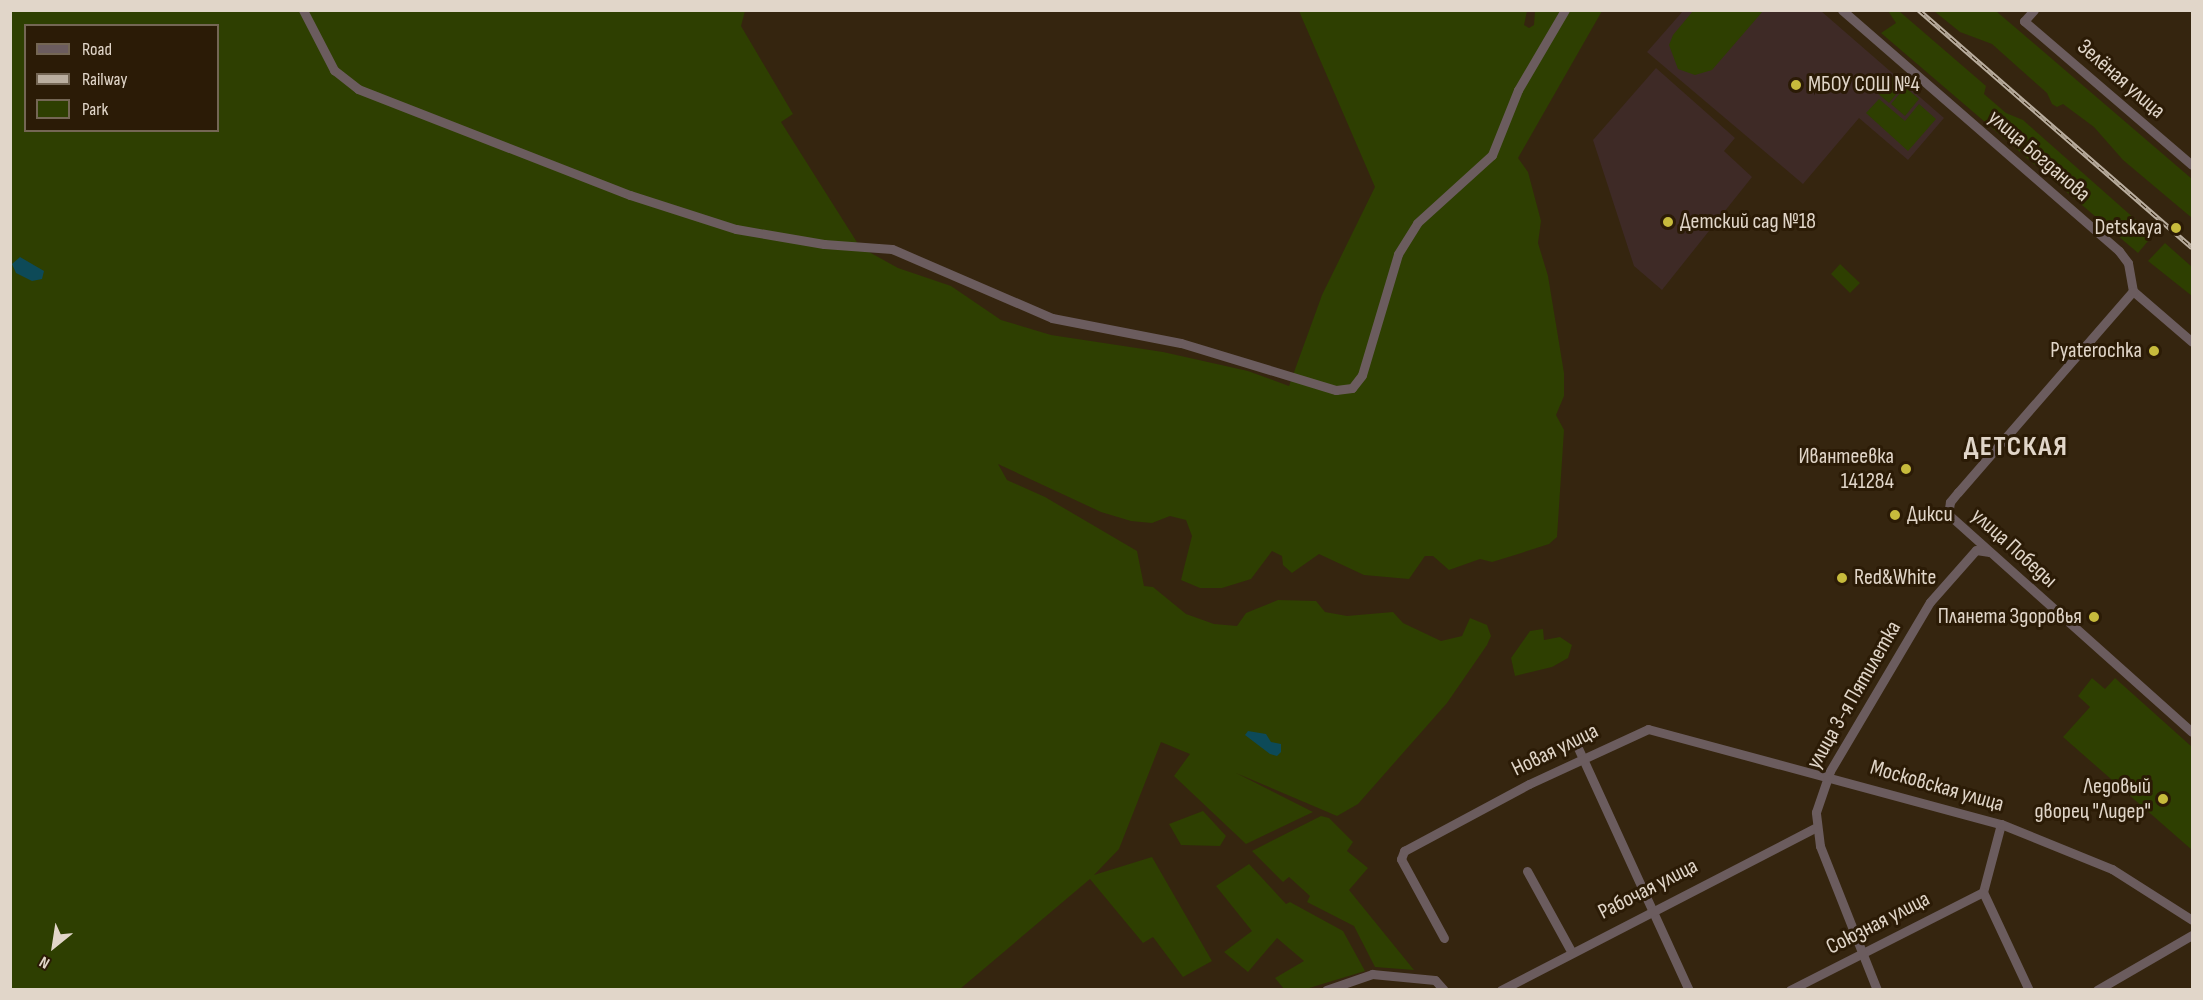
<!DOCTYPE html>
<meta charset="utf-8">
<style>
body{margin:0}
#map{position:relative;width:2203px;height:1000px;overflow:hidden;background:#35250f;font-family:"Sofia Sans Condensed",sans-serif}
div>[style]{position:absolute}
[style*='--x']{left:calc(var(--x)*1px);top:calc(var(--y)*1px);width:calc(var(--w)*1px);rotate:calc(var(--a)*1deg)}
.education>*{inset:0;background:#3e2a26}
.green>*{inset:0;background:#2e3f01}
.water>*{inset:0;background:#0d4a58}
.minor>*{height:9px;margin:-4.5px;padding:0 4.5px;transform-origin:4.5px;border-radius:4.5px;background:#6b5c5e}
.rail>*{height:4.5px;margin-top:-2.25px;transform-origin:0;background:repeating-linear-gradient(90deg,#2b1b06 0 7px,#baae9f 0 14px);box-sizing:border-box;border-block:2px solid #baae9f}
.dots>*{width:16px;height:16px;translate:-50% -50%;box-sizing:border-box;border:3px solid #2b1b06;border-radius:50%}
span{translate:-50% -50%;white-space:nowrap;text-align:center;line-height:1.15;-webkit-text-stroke:6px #2b1b06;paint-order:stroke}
.street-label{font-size:22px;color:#e1d6c9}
.poi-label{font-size:22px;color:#e1d6c9}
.left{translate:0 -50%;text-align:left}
.right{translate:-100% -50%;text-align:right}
.district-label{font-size:28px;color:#e1d6c9;font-weight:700;letter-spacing:1.5px}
.frame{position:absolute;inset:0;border:12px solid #e1d6c9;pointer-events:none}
.legend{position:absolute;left:24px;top:24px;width:195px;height:108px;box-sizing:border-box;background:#2b1b06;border:2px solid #746654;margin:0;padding:8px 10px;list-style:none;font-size:18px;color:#e1d6c9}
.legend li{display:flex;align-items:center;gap:12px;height:30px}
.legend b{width:30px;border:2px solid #746654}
.north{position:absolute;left:24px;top:916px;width:60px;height:60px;-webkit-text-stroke:4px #2b1b06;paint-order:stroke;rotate:210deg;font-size:16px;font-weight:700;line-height:24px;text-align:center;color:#e1d6c9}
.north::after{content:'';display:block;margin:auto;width:21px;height:27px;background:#e1d6c9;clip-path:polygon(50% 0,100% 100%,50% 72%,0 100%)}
</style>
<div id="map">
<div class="education">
<i style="clip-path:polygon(1683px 11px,1821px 11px,1944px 118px,1908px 160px,1859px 118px,1803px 184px,1647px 52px)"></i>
<i style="clip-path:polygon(1656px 68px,1735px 138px,1724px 151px,1752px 177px,1662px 290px,1634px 266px,1593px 140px)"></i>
</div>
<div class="green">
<i style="clip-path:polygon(evenodd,10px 11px,745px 11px,741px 26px,793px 114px,781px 122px,860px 247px,898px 268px,951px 286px,1001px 320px,1051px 335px,1163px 352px,1248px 371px,1289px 386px,1322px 295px,1375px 187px,1299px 11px,1527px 11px,1524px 25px,1529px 28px,1534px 25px,1535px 11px,1602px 11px,1518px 158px,1528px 172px,1541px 221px,1538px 243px,1548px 276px,1564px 373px,1564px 396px,1556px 415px,1564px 430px,1557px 537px,1549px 544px,1515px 555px,1492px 562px,1480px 559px,1449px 570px,1433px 556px,1425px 556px,1409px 579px,1364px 575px,1319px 554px,1292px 573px,1283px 565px,1282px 556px,1272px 551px,1251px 579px,1222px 588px,1200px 588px,1181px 580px,1192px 536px,1186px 520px,1170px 516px,1152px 523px,1131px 521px,1101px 512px,998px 464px,1007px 480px,1045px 497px,1137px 551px,1144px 586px,1153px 587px,1186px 614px,1214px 624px,1237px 626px,1246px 613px,1278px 600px,1316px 601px,1325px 612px,1347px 616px,1393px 612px,1403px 623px,1441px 641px,1462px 636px,1470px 618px,1487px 625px,1491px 636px,1487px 645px,1447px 703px,1358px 804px,1337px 816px,1236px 773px,1313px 812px,1246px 844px,1174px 776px,1190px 754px,1161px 742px,1119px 849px,1094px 875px,1152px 857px,1212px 961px,1183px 977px,1153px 937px,1143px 943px,1090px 879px,960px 989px,11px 989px,10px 11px,26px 26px,218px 26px,218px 130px,26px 130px,26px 26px)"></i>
<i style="clip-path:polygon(1693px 11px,1693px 10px,1763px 11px,1712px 70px,1695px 75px,1678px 69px,1669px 45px,1673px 35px)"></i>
<i style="clip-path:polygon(1888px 11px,1899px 11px,1986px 86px,1984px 94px,2006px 113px,2023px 120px,2153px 235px,2138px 253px,1881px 33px,1896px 23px)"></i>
<i style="clip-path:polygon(1934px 11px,1996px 11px,2192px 179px,2192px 218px,2123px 160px,2094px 127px,2063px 104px,2057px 107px,2052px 104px,2047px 93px,1992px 44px,1960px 32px)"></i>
<i style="clip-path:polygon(1889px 74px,1903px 86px,1889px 103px,1875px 91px)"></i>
<i style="clip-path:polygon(1905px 87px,1919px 99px,1905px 116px,1891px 104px)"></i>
<i style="clip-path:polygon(1879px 99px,1905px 121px,1919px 104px,1936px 119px,1908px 151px,1866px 113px)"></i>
<i style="clip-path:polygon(2165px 243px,2192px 267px,2192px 296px,2148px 261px)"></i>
<i style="clip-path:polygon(1840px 264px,1860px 283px,1850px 293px,1831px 274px)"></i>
<i style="clip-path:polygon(1543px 629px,1544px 640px,1560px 637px,1572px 645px,1568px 658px,1552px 667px,1515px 676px,1511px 658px,1530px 631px)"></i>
<i style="clip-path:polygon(2092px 678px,2105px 689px,2115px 678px,2192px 747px,2192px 850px,2063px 737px,2090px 707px,2078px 696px)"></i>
<i style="clip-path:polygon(1203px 811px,1226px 836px,1220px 846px,1181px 845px,1169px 824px)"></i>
<i style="clip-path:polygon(1321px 816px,1329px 818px,1353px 842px,1347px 851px,1368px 868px,1349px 890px,1414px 970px,1375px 967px,1354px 926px,1307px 902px,1310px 896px,1289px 877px,1283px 882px,1252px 851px)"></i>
<i style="clip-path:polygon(1249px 864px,1286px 904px,1290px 902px,1343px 931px,1365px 971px,1306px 989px,1284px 989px,1275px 978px,1304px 961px,1277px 938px,1248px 972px,1224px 952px,1252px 931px,1216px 886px)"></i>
</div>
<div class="water">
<i style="clip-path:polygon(20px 257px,44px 271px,42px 279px,32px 281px,16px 273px,12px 264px)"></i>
<i style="clip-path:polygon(1248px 731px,1266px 734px,1271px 742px,1281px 744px,1281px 752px,1277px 756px,1270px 754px,1245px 735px)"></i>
</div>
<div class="minor">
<i style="--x:303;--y:10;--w:68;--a:62.7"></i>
<i style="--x:334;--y:70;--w:31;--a:38"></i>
<i style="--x:358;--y:89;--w:292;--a:21.3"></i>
<i style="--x:630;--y:195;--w:111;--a:17.8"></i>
<i style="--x:736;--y:229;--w:89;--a:9.7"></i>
<i style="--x:824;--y:244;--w:68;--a:4.2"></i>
<i style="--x:892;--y:249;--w:174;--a:23.3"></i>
<i style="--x:1052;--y:318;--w:131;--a:11"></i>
<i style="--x:1181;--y:343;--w:162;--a:16.9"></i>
<i style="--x:1336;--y:390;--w:16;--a:-7"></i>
<i style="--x:1352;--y:388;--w:16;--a:-52"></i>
<i style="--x:1362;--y:375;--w:126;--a:-73.4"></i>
<i style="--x:1398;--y:254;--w:36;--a:-58"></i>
<i style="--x:1417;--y:223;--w:101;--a:-42.2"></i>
<i style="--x:1492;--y:155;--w:70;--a:-68.2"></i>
<i style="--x:1518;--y:90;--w:93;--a:-59.6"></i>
<i style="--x:1842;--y:10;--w:367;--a:41"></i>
<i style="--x:2119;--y:251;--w:15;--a:53"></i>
<i style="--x:2128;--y:263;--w:28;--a:80"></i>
<i style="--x:2133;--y:291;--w:78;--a:40.8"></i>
<i style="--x:2034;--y:10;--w:15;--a:132"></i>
<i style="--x:2024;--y:21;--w:221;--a:40.6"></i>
<i style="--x:2133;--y:291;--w:267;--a:131"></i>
<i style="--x:1958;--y:492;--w:13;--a:129"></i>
<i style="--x:1950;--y:502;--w:12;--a:99"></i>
<i style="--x:1948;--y:514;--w:327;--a:41.8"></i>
<i style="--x:1578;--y:748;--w:266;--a:65.4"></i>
<i style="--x:2001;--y:824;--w:70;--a:104.8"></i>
<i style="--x:1983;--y:892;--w:108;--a:64.9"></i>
<i style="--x:1527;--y:871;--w:91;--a:61.2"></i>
<i style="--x:1444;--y:938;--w:90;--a:-118.6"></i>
<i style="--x:1401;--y:859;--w:9;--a:-69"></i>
<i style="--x:1404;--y:851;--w:142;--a:-28.2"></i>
<i style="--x:1529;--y:784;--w:131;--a:-24.8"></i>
<i style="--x:1648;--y:729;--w:366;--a:15.1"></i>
<i style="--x:2001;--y:824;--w:120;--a:22.1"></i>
<i style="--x:2112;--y:869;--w:95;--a:32.5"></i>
<i style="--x:1326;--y:990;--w:49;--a:-19.2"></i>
<i style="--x:1372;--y:974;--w:63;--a:5.4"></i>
<i style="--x:1435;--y:980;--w:13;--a:48"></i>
<i style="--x:1501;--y:990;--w:353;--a:-27.3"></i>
<i style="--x:1790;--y:990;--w:216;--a:-26.9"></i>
<i style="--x:1877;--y:990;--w:155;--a:-111.6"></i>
<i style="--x:1820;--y:846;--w:34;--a:-97"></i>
<i style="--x:1816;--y:812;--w:43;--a:-71.1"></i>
<i style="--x:1830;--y:771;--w:196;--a:-59.4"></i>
<i style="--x:1930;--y:602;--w:69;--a:-48.5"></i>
<i style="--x:1976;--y:550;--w:12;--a:9"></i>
<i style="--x:2097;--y:990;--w:110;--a:-30.1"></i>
</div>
<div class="rail">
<i style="--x:1919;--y:10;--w:362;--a:41"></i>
</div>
<div class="dots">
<i style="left:1796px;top:85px;background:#c7bb3c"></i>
<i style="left:1668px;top:222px;background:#c7bb3c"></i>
<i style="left:2176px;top:228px;background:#c7bb3c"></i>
<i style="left:2154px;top:351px;background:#c7bb3c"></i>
<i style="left:1906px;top:469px;background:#c7bb3c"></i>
<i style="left:1895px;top:515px;background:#c7bb3c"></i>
<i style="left:1842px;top:578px;background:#c7bb3c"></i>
<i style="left:2094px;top:617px;background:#c7bb3c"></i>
<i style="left:2163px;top:799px;background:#c7bb3c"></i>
</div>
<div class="street-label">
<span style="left:2121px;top:79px;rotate:41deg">Зелёная улица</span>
<span style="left:2039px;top:156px;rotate:41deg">улица Богданова</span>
<span style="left:2014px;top:548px;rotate:42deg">улица Победы</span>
<span style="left:1854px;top:695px;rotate:-60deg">улица 3-я Пятилетка</span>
<span style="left:1555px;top:750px;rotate:-26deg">Новая улица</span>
<span style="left:1937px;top:786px;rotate:16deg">Московская улица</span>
<span style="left:1648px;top:889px;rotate:-27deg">Рабочая улица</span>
<span style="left:1878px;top:923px;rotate:-27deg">Союзная улица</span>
</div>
<div class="poi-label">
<span class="left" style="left:1808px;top:85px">МБОУ СОШ №4</span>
<span class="left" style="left:1680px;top:222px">Детский сад №18</span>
<span class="right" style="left:2162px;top:228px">Detskaya</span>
<span class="right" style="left:2142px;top:351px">Pyaterochka</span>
<span class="right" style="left:1894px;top:469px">Ивантеевка<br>141284</span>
<span class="left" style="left:1907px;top:515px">Дикси</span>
<span class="left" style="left:1854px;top:578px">Red&amp;White</span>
<span class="right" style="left:2082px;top:617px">Планета Здоровья</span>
<span class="right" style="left:2151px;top:799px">Ледовый<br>дворец "Лидер"</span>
</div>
<div class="district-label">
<span style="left:2016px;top:447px">ДЕТСКАЯ</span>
</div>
<div class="frame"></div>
<ul class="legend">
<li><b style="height:8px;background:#6b5c5e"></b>Road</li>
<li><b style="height:8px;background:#baae9f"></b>Railway</li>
<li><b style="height:16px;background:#2e3f01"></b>Park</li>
</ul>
<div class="north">N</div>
</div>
